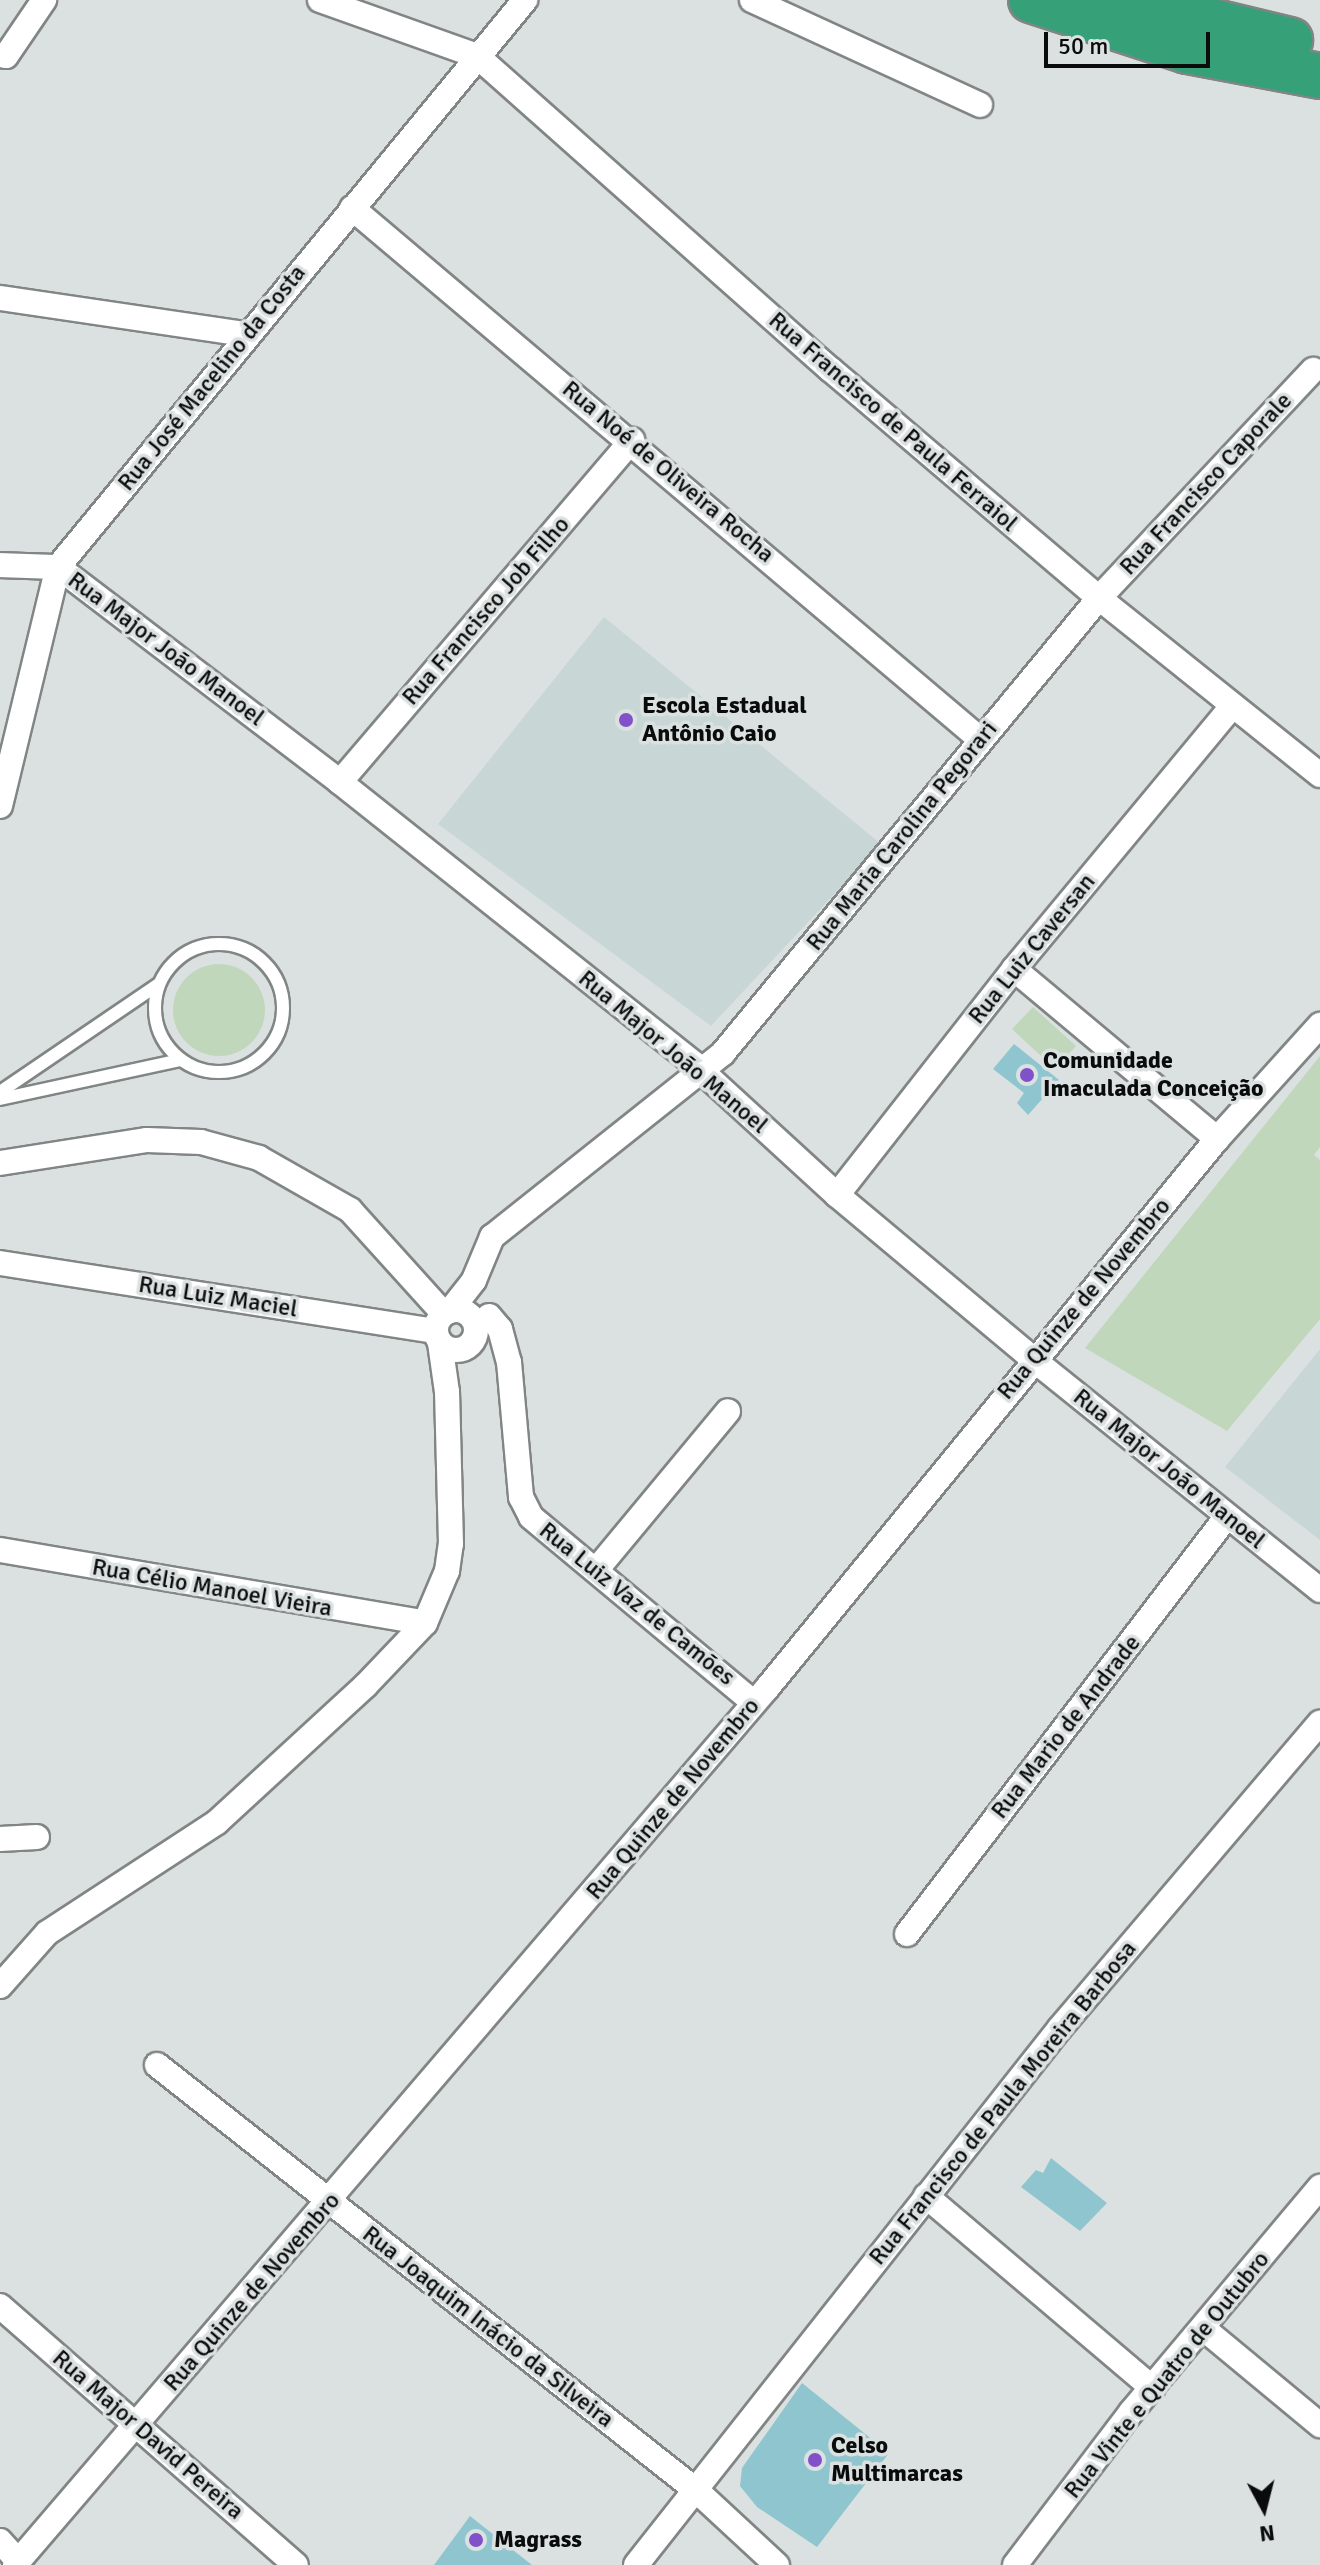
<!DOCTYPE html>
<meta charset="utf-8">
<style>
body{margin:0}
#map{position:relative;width:1320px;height:2565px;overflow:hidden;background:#dbe1e0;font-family:Signika,sans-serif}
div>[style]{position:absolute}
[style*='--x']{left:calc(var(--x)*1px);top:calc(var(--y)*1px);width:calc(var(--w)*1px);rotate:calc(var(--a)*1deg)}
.built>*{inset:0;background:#c8d7d5}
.green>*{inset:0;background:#c0d7bc}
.round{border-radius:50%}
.building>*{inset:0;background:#8fc5ce}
.roads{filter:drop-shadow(2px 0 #818685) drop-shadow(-2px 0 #818685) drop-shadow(0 2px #818685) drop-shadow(0 -2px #818685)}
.service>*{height:12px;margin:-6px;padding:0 6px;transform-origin:6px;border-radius:6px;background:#fff}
.service>.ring{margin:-6px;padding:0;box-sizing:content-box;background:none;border:12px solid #fff;border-radius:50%}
.minor>*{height:24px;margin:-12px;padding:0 12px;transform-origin:12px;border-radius:12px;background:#fff}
.minor>.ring{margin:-12px;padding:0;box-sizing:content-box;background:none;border:24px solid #fff;border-radius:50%}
.motorway>*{height:44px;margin:-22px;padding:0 22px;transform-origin:22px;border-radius:22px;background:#36a178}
.dots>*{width:22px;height:22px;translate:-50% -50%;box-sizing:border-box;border:4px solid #dbe1e0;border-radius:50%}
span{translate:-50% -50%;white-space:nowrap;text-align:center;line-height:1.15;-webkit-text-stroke:7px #dbe1e0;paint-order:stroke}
.street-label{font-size:24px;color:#0a0c0c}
.poi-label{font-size:24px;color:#0a0c0c;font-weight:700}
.left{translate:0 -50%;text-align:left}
.north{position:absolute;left:1224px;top:2469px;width:80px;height:80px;-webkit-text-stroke:6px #dbe1e0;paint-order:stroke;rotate:173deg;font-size:22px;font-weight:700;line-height:32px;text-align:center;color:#0a0c0c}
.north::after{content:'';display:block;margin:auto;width:28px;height:36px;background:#0a0c0c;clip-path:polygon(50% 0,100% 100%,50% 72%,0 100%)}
.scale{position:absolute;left:1044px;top:32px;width:166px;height:36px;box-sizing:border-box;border:4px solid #0a0c0c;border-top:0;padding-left:10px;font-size:24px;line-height:28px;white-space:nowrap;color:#0a0c0c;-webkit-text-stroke:6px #dbe1e0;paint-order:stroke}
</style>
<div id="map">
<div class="built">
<i style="clip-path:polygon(604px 617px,881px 844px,711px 1026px,438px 824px)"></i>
<i style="clip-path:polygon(1320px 1349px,1320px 1540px,1225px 1467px)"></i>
</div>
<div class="green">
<i class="round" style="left:173px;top:964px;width:92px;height:92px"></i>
<i style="clip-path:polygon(1033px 1007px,1076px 1046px,1055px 1069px,1012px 1029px)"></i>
<i style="clip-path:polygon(1320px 1056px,1320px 1147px,1314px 1155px,1320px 1160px,1320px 1319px,1227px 1431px,1085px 1348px)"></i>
</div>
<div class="building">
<i style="clip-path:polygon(1014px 1044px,1059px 1080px,1028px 1115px,1017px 1103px,1024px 1093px,993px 1069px)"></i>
<i style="clip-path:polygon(1051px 2158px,1107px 2203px,1080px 2231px,1021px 2187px,1036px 2170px,1043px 2173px)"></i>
<i style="clip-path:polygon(802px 2383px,889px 2453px,817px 2547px,757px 2507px,740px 2486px,742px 2468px)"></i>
<i style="clip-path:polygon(470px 2516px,532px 2565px,434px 2565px)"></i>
</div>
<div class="roads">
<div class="service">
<i class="ring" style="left:155px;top:944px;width:116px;height:116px"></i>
<i style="--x:0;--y:1092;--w:192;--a:-34.2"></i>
<i style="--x:0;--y:1099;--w:185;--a:-12.2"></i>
</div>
<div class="minor">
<i style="--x:320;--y:0;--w:167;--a:19.6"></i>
<i style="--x:477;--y:56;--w:472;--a:41.6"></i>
<i style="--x:830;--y:369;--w:353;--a:40.4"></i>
<i style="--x:1099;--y:598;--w:283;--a:38.7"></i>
<i style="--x:752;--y:0;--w:251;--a:24.7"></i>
<i style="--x:0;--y:55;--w:6;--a:9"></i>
<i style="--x:6;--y:56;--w:68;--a:-55.8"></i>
<i style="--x:352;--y:208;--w:824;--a:40.22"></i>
<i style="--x:0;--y:298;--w:248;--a:8.4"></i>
<i style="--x:0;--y:565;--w:58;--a:2"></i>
<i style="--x:58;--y:567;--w:355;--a:37.3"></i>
<i style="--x:340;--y:782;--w:453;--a:38.5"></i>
<i style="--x:694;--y:1064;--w:194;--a:42.5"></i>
<i style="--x:837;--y:1195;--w:257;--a:39.9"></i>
<i style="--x:1034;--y:1360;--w:367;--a:38.8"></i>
<i style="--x:340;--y:782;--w:450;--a:-49.5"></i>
<i style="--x:0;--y:806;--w:246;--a:-76.4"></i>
<i style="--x:58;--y:567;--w:735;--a:-50.52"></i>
<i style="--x:1014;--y:969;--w:265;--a:39.9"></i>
<i style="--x:0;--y:1163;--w:149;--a:-8.9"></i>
<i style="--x:147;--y:1140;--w:54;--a:2.1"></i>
<i style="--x:201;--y:1142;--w:60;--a:15.4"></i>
<i style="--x:259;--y:1158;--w:105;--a:29.7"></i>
<i style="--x:350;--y:1210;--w:140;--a:47.9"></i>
<i style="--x:837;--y:1195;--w:287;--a:-51.9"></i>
<i style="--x:1014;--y:969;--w:342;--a:-50.3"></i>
<i style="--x:0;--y:1263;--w:441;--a:8.9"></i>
<i class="ring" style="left:436px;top:1310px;width:16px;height:16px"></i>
<i style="--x:450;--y:1311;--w:39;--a:-52"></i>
<i style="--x:474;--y:1280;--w:47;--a:-67.3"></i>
<i style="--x:492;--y:1237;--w:295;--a:-38.5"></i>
<i style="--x:723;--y:1053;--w:590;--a:-50.43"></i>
<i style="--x:1099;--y:598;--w:313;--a:-46.8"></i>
<i style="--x:489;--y:1316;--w:17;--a:50"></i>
<i style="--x:500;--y:1329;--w:34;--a:75"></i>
<i style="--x:509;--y:1362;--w:136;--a:84.9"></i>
<i style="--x:521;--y:1497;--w:22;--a:63"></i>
<i style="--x:531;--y:1517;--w:290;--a:39.8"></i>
<i style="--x:0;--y:1550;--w:431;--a:9.7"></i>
<i style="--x:597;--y:1569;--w:205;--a:-50.3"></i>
<i style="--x:0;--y:1839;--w:37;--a:-3"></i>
<i style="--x:907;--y:1934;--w:523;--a:-52.54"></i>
<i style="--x:0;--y:1986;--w:71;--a:-48.4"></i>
<i style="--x:47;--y:1933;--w:203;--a:-33.1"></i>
<i style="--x:217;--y:1822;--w:201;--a:-42.6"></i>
<i style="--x:365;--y:1686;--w:87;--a:-46.4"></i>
<i style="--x:425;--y:1623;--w:56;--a:-67.1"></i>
<i style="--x:447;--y:1571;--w:27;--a:-82"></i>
<i style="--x:451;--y:1544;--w:152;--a:-91.5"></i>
<i style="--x:447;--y:1392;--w:49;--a:-98.1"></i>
<i style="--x:157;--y:2065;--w:688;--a:38.27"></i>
<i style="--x:697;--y:2491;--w:109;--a:42.8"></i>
<i style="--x:926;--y:2196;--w:297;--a:40.3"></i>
<i style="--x:0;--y:2306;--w:393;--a:41.2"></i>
<i style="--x:1204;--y:2329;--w:151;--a:39.6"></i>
<i style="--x:0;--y:2541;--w:27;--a:48"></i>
<i style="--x:15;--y:2565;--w:1157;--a:-49.38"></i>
<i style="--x:768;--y:1687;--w:708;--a:-50.67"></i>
<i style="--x:1217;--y:1139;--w:154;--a:-47.9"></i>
<i style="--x:636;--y:2565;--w:684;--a:-51.71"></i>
<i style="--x:1060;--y:2028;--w:401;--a:-49.6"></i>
<i style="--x:1015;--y:2565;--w:192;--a:-52.8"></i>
<i style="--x:1131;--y:2412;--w:294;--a:-50"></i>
</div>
<div class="motorway">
<i style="--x:1031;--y:0;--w:164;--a:18.1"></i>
<i style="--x:1187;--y:51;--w:135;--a:10.6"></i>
<i style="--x:1123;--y:0;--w:172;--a:13.5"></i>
</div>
</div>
<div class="dots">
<i style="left:626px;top:720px;background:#8051c9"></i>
<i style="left:1027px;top:1075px;background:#8051c9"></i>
<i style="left:815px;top:2460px;background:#8051c9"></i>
<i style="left:476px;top:2540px;background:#8051c9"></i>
</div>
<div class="street-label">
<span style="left:212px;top:378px;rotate:-51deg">Rua José Macelino da Costa</span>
<span style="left:893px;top:422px;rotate:41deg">Rua Francisco de Paula Ferraiol</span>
<span style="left:668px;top:472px;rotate:40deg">Rua Noé de Oliveira Rocha</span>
<span style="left:1206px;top:484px;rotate:-47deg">Rua Francisco Caporale</span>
<span style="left:486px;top:611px;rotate:-49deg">Rua Francisco Job Filho</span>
<span style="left:166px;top:649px;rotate:37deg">Rua Major João Manoel</span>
<span style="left:902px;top:836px;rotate:-51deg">Rua Maria Carolina Pegorari</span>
<span style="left:1032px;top:949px;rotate:-51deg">Rua Luiz Caversan</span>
<span style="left:673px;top:1052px;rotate:40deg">Rua Major João Manoel</span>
<span style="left:218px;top:1297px;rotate:9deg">Rua Luiz Maciel</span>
<span style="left:1084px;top:1299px;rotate:-50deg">Rua Quinze de Novembro</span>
<span style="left:1169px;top:1469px;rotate:39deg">Rua Major João Manoel</span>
<span style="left:212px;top:1588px;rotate:10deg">Rua Célio Manoel Vieira</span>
<span style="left:637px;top:1604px;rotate:39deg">Rua Luiz Vaz de Camões</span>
<span style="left:1066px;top:1727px;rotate:-52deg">Rua Mario de Andrade</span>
<span style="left:673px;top:1799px;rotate:-50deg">Rua Quinze de Novembro</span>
<span style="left:1003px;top:2103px;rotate:-51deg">Rua Francisco de Paula Moreira Barbosa</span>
<span style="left:252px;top:2292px;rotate:-49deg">Rua Quinze de Novembro</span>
<span style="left:488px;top:2327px;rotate:38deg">Rua Joaquim Inácio da Silveira</span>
<span style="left:1167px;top:2375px;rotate:-51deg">Rua Vinte e Quatro de Outubro</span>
<span style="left:148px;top:2435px;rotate:41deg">Rua Major David Pereira</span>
</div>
<div class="poi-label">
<span class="left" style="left:642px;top:720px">Escola Estadual<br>Antônio Caio</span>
<span class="left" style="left:1043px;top:1075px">Comunidade<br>Imaculada Conceição</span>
<span class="left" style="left:831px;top:2460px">Celso<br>Multimarcas</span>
<span class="left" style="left:494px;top:2540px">Magrass</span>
</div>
<div class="north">N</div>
<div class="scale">50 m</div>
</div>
